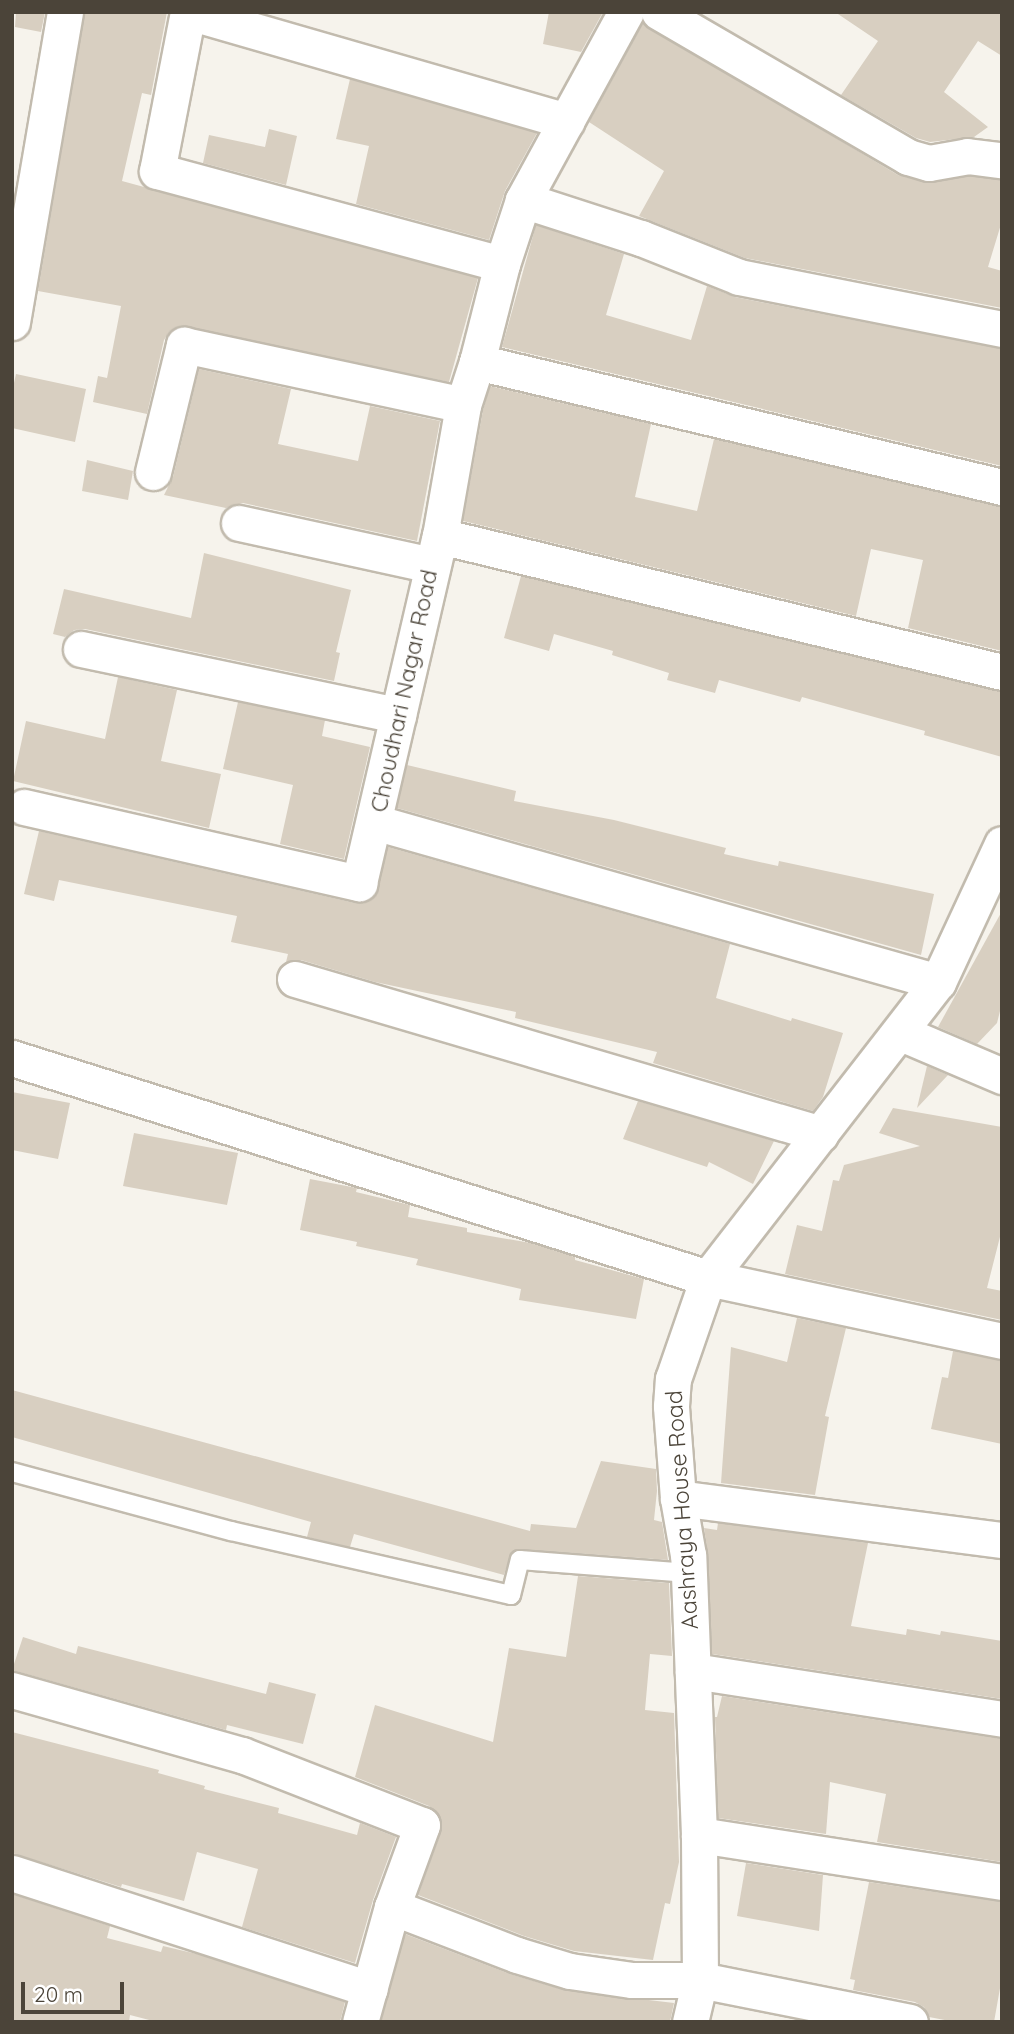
<!DOCTYPE html>
<style>
body{margin:0}
#map{position:relative;width:1014px;height:2034px;overflow:hidden;background:#f6f3ec;font-family:Quicksand,sans-serif}
div>[style]{position:absolute}
[style*='--x']{left:calc(var(--x)*1px);top:calc(var(--y)*1px);width:calc(var(--w)*1px);rotate:calc(var(--a)*1deg)}
.building>*{inset:0;background:#d8cfc1}
.roads{filter:drop-shadow(2px 0 #c2bbae) drop-shadow(-2px 0 #c2bbae) drop-shadow(0 2px #c2bbae) drop-shadow(0 -2px #c2bbae)}
.service>*{height:18px;margin:-9px;padding:0 9px;transform-origin:9px;border-radius:9px;background:#fff}
.minor>*{height:35px;margin:-17.5px;padding:0 17.5px;transform-origin:17.5px;border-radius:17.5px;background:#fff}
span{translate:-50% -50%;white-space:nowrap;text-align:center;line-height:1.15;-webkit-text-stroke:5px #fff;paint-order:stroke}
.street-label{font-size:23px;color:#4b4439}
.frame{position:absolute;inset:0;border:14px solid #4b4439;pointer-events:none}
.scale{position:absolute;left:21px;top:1982px;width:103px;height:32px;box-sizing:border-box;border:4px solid #4b4439;border-top:0;padding-left:9px;font-size:21px;line-height:24px;white-space:nowrap;color:#4b4439;-webkit-text-stroke:5px #fff;paint-order:stroke}
</style>
<div id="map">
<div class="building">
<i style="clip-path:polygon(16px 12px,45px 12px,41px 32px,15px 27px)"></i>
<i style="clip-path:polygon(85px 12px,167px 12px,151px 95px,142px 93px,122px 181px,478px 278px,449px 382px,179px 326px,170px 331px,164px 340px,147px 414px,93px 402px,98px 376px,107px 378px,121px 306px,38px 291px)"></i>
<i style="clip-path:polygon(549px 12px,603px 12px,581px 52px,543px 44px)"></i>
<i style="clip-path:polygon(835px 12px,1002px 12px,1002px 56px,978px 41px,944px 92px,988px 127px,974px 137px,930px 142px,916px 138px,841px 95px,878px 41px)"></i>
<i style="clip-path:polygon(643px 23px,898px 175px,924px 182px,968px 176px,1002px 180px,1002px 221px,988px 267px,1002px 271px,1002px 308px,745px 258px,639px 216px,664px 171px,589px 122px)"></i>
<i style="clip-path:polygon(350px 79px,537px 133px,505px 191px,489px 240px,356px 204px,369px 146px,336px 139px)"></i>
<i style="clip-path:polygon(269px 129px,297px 136px,286px 185px,203px 163px,209px 135px,265px 147px)"></i>
<i style="clip-path:polygon(536px 225px,624px 254px,606px 315px,691px 340px,707px 286px,735px 297px,1002px 349px,1002px 466px,502px 347px)"></i>
<i style="clip-path:polygon(199px 369px,291px 389px,278px 444px,358px 461px,370px 406px,440px 421px,417px 541px,243px 503px,226px 508px,164px 495px,173px 477px)"></i>
<i style="clip-path:polygon(16px 374px,86px 389px,75px 442px,12px 428px,12px 392px)"></i>
<i style="clip-path:polygon(490px 386px,651px 424px,635px 497px,697px 511px,714px 439px,1002px 507px,1002px 651px,908px 628px,923px 560px,871px 549px,856px 616px,463px 521px,483px 410px)"></i>
<i style="clip-path:polygon(87px 460px,133px 471px,128px 500px,82px 491px)"></i>
<i style="clip-path:polygon(204px 553px,351px 590px,336px 652px,340px 653px,334px 681px,85px 629px,74px 630px,65px 637px,53px 634px,64px 589px,191px 618px)"></i>
<i style="clip-path:polygon(521px 576px,1002px 692px,1002px 757px,924px 735px,925px 731px,802px 697px,800px 702px,719px 680px,715px 693px,667px 680px,669px 673px,612px 655px,613px 651px,554px 634px,549px 651px,504px 638px)"></i>
<i style="clip-path:polygon(118px 677px,177px 690px,161px 761px,221px 774px,209px 828px,13px 781px,26px 721px,105px 739px)"></i>
<i style="clip-path:polygon(238px 702px,325px 720px,322px 736px,370px 747px,344px 859px,280px 844px,293px 785px,223px 769px)"></i>
<i style="clip-path:polygon(407px 765px,516px 791px,514px 801px,614px 820px,726px 848px,724px 854px,778px 866px,779px 861px,934px 894px,921px 955px,397px 808px)"></i>
<i style="clip-path:polygon(39px 831px,355px 903px,366px 902px,374px 896px,388px 847px,730px 944px,716px 998px,791px 1021px,792px 1018px,843px 1033px,823px 1097px,813px 1111px,653px 1063px,657px 1052px,515px 1018px,516px 1012px,375px 982px,301px 960px,286px 962px,288px 954px,231px 942px,237px 916px,59px 880px,54px 901px,24px 894px)"></i>
<i style="clip-path:polygon(1002px 911px,1002px 1003px,997px 1023px,977px 1044px,938px 1027px)"></i>
<i style="clip-path:polygon(927px 1066px,948px 1075px,917px 1108px)"></i>
<i style="clip-path:polygon(12px 1092px,70px 1103px,58px 1159px,12px 1150px)"></i>
<i style="clip-path:polygon(638px 1101px,774px 1141px,753px 1184px,709px 1162px,707px 1167px,623px 1139px)"></i>
<i style="clip-path:polygon(893px 1108px,1002px 1127px,1002px 1229px,987px 1288px,1002px 1291px,1002px 1320px,785px 1274px,797px 1225px,822px 1231px,833px 1180px,839px 1181px,844px 1165px,920px 1146px,879px 1133px)"></i>
<i style="clip-path:polygon(134px 1133px,238px 1153px,227px 1205px,123px 1186px)"></i>
<i style="clip-path:polygon(310px 1179px,357px 1188px,356px 1192px,410px 1205px,408px 1217px,467px 1228px,467px 1232px,531px 1243px,575px 1257px,575px 1260px,644px 1279px,636px 1319px,519px 1300px,521px 1289px,416px 1265px,418px 1259px,356px 1246px,357px 1242px,300px 1230px)"></i>
<i style="clip-path:polygon(797px 1318px,846px 1328px,825px 1416px,829px 1417px,815px 1495px,721px 1483px,731px 1347px,787px 1362px)"></i>
<i style="clip-path:polygon(953px 1351px,1002px 1361px,1002px 1444px,931px 1429px,942px 1377px,948px 1378px)"></i>
<i style="clip-path:polygon(12px 1390px,530px 1531px,531px 1524px,576px 1528px,601px 1461px,656px 1469px,657px 1491px,654px 1520px,662px 1522px,668px 1560px,520px 1549px,511px 1553px,504px 1575px,354px 1534px,350px 1547px,307px 1537px,311px 1522px,12px 1437px)"></i>
<i style="clip-path:polygon(718px 1523px,868px 1543px,851px 1626px,906px 1635px,907px 1629px,940px 1635px,941px 1631px,1002px 1641px,1002px 1699px,712px 1654px,708px 1554px,704px 1528px,717px 1530px)"></i>
<i style="clip-path:polygon(578px 1576px,669px 1583px,672px 1656px,650px 1654px,645px 1710px,674px 1713px,679px 1862px,670px 1904px,665px 1903px,653px 1960px,574px 1951px,524px 1936px,418px 1895px,441px 1832px,438px 1813px,429px 1806px,355px 1777px,375px 1705px,493px 1742px,509px 1648px,566px 1657px)"></i>
<i style="clip-path:polygon(23px 1637px,76px 1654px,78px 1646px,266px 1694px,269px 1682px,316px 1694px,303px 1744px,227px 1725px,226px 1730px,12px 1670px)"></i>
<i style="clip-path:polygon(722px 1696px,1002px 1739px,1002px 1862px,877px 1842px,886px 1794px,830px 1782px,826px 1834px,718px 1818px,715px 1717px,717px 1717px)"></i>
<i style="clip-path:polygon(12px 1732px,159px 1770px,158px 1773px,205px 1786px,204px 1789px,279px 1808px,278px 1813px,357px 1835px,360px 1823px,396px 1837px,373px 1900px,355px 1963px,242px 1927px,258px 1869px,197px 1852px,184px 1901px,122px 1884px,121px 1887px,12px 1853px)"></i>
<i style="clip-path:polygon(746px 1863px,823px 1875px,819px 1931px,737px 1916px)"></i>
<i style="clip-path:polygon(869px 1882px,1002px 1902px,1002px 1977px,994px 2022px,955px 2022px,929px 2017px,924px 2007px,915px 2002px,853px 1990px,855px 1980px,850px 1979px)"></i>
<i style="clip-path:polygon(12px 1894px,110px 1926px,107px 1938px,161px 1952px,163px 1946px,201px 1955px,345px 2002px,340px 2022px,157px 2022px,130px 2015px,129px 2022px,12px 2022px)"></i>
<i style="clip-path:polygon(405px 1934px,510px 1974px,564px 1990px,674px 2003px,670px 2022px,381px 2022px)"></i>
</div>
<div class="roads">
<div class="service">
<i style="--x:12;--y:1472;--w:227;--a:15.1"></i>
<i style="--x:231;--y:1531;--w:287;--a:12.9"></i>
<i style="--x:511;--y:1595;--w:36;--a:-76"></i>
<i style="--x:520;--y:1560;--w:169;--a:4.4"></i>
</div>
<div class="minor">
<i style="--x:188;--y:12;--w:162;--a:101"></i>
<i style="--x:157;--y:171;--w:357;--a:15.1"></i>
<i style="--x:189;--y:12;--w:393;--a:16.1"></i>
<i style="--x:659;--y:12;--w:288;--a:30.2"></i>
<i style="--x:908;--y:157;--w:22;--a:16"></i>
<i style="--x:929;--y:163;--w:39;--a:-10"></i>
<i style="--x:967;--y:156;--w:35;--a:7"></i>
<i style="--x:523;--y:200;--w:124;--a:17.9"></i>
<i style="--x:641;--y:238;--w:105;--a:21.7"></i>
<i style="--x:739;--y:277;--w:268;--a:11.2"></i>
<i style="--x:12;--y:322;--w:314;--a:-80.3"></i>
<i style="--x:477;--y:362;--w:540;--a:13.39"></i>
<i style="--x:153;--y:472;--w:131;--a:-76.3"></i>
<i style="--x:184;--y:345;--w:285;--a:12.1"></i>
<i style="--x:239;--y:523;--w:198;--a:12.3"></i>
<i style="--x:440;--y:536;--w:578;--a:13.6"></i>
<i style="--x:81;--y:649;--w:324;--a:11.8"></i>
<i style="--x:24;--y:807;--w:344;--a:12.8"></i>
<i style="--x:359;--y:883;--w:356;--a:-76.9"></i>
<i style="--x:440;--y:536;--w:133;--a:-80"></i>
<i style="--x:463;--y:405;--w:45;--a:-72"></i>
<i style="--x:477;--y:362;--w:101;--a:-75.7"></i>
<i style="--x:502;--y:264;--w:67;--a:-71.8"></i>
<i style="--x:523;--y:200;--w:214;--a:-61.3"></i>
<i style="--x:374;--y:822;--w:586;--a:15.84"></i>
<i style="--x:295;--y:979;--w:548;--a:16.42"></i>
<i style="--x:901;--y:1033;--w:110;--a:23.1"></i>
<i style="--x:12;--y:1058;--w:730;--a:17.54"></i>
<i style="--x:708;--y:1278;--w:301;--a:12.1"></i>
<i style="--x:678;--y:1498;--w:327;--a:7.4"></i>
<i style="--x:693;--y:1671;--w:313;--a:8.8"></i>
<i style="--x:12;--y:1690;--w:239;--a:15.8"></i>
<i style="--x:242;--y:1755;--w:193;--a:21.3"></i>
<i style="--x:422;--y:1825;--w:87;--a:110.1"></i>
<i style="--x:392;--y:1907;--w:119;--a:105.5"></i>
<i style="--x:699;--y:1835;--w:307;--a:8.8"></i>
<i style="--x:12;--y:1873;--w:376;--a:18"></i>
<i style="--x:392;--y:1907;--w:134;--a:21"></i>
<i style="--x:517;--y:1955;--w:55;--a:16.8"></i>
<i style="--x:570;--y:1971;--w:63;--a:8.3"></i>
<i style="--x:632;--y:1980;--w:68;--a:0"></i>
<i style="--x:700;--y:1980;--w:214;--a:11.3"></i>
<i style="--x:690;--y:2022;--w:43;--a:-76.6"></i>
<i style="--x:700;--y:1980;--w:145;--a:-90.4"></i>
<i style="--x:699;--y:1835;--w:280;--a:-92.2"></i>
<i style="--x:688;--y:1555;--w:58;--a:-100"></i>
<i style="--x:678;--y:1498;--w:92;--a:-94.4"></i>
<i style="--x:671;--y:1406;--w:27;--a:-86"></i>
<i style="--x:673;--y:1379;--w:107;--a:-70.9"></i>
<i style="--x:708;--y:1278;--w:375;--a:-52.2"></i>
<i style="--x:938;--y:982;--w:152;--a:-65.1"></i>
</div>
</div>
<div class="street-label">
<span style="left:404px;top:691px;rotate:-78deg">Choudhari Nagar Road</span>
<span style="left:682px;top:1510px;rotate:-94deg">Aashraya House Road</span>
</div>
<div class="frame"></div>
<div class="scale">20 m</div>
</div>
